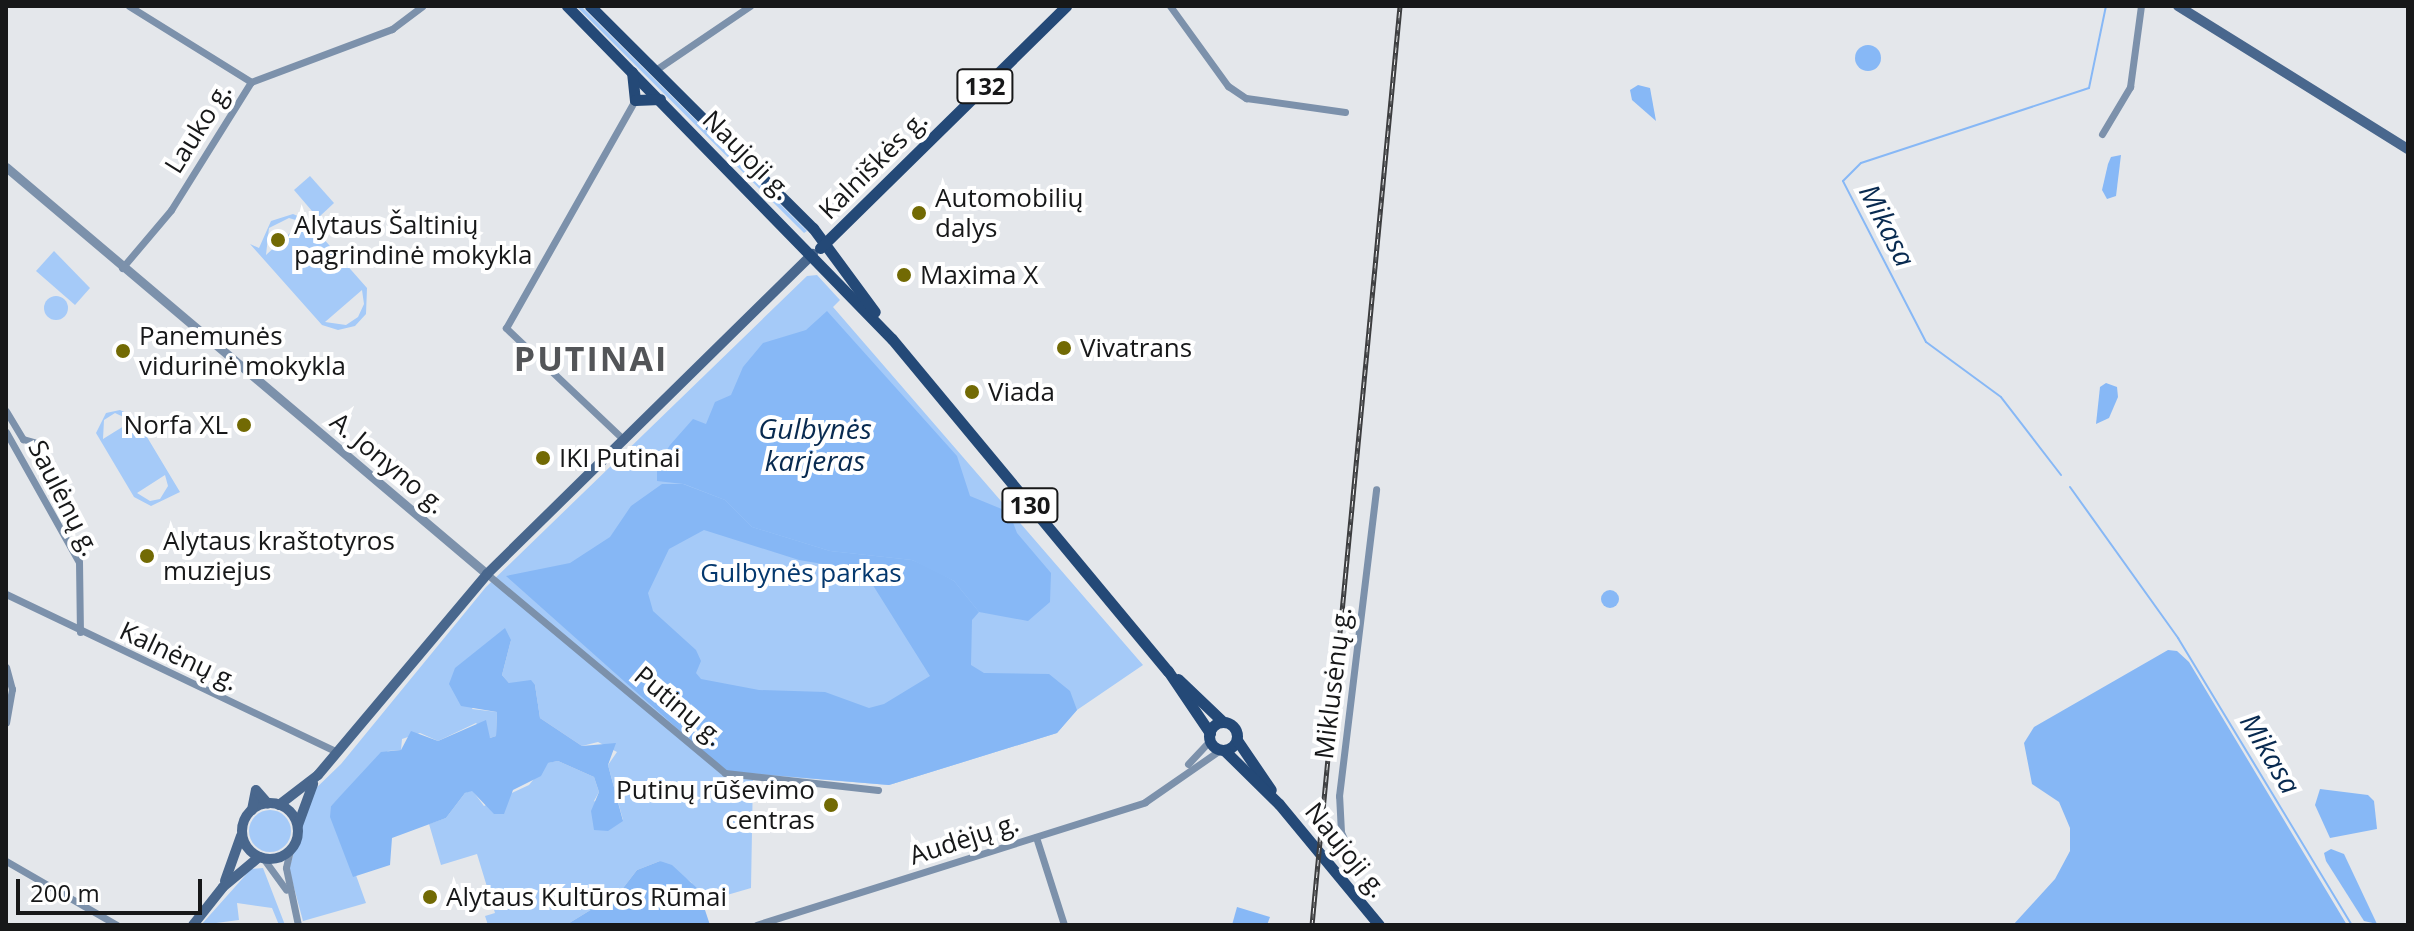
<!DOCTYPE html>
<meta charset="utf-8">
<style>
body{margin:0}
#map{position:relative;width:2414px;height:931px;overflow:hidden;background:#e4e7eb;font-family:"Open Sans",sans-serif}
div>[style]{position:absolute}
[style*='--x']{left:calc(var(--x)*1px);top:calc(var(--y)*1px);width:calc(var(--w)*1px);rotate:calc(var(--a)*1deg)}
.green>*{inset:0;background:#a5caf8}
.round{border-radius:50%}
.forest>*{inset:0;background:#86b7f5}
.water>*{inset:0;background:#87b8f6}
.stream>*{height:2px;margin:-1px;padding:0 1px;transform-origin:1px;border-radius:1px;background:#87b8f6}
.minor>*{height:7px;margin:-3.5px;padding:0 3.5px;transform-origin:3.5px;border-radius:3.5px;background:#7c91ab}
.tertiary>*{height:9px;margin:-4.5px;padding:0 4.5px;transform-origin:4.5px;border-radius:4.5px;background:#7c91ab}
.secondary>*{height:10px;margin:-5px;padding:0 5px;transform-origin:5px;border-radius:5px;background:#49678d}
.secondary>.ring{margin:-5px;padding:0;box-sizing:content-box;background:none;border:10px solid #49678d;border-radius:50%}
.primary>*{height:11px;margin:-5.5px;padding:0 5.5px;transform-origin:5.5px;border-radius:5.5px;background:#244977}
.primary>.ring{margin:-5.5px;padding:0;box-sizing:content-box;background:none;border:11px solid #244977;border-radius:50%}
.rail>*{height:5px;margin-top:-2.5px;transform-origin:0;background:repeating-linear-gradient(90deg,#fff 0 6px,#3c3d3f 0 12px);box-sizing:border-box;border-block:2px solid #3c3d3f}
.dots>*{width:22px;height:22px;translate:-50% -50%;box-sizing:border-box;border:4px solid #fff;border-radius:50%}
span{translate:-50% -50%;white-space:nowrap;text-align:center;line-height:1.15;-webkit-text-stroke:8px #fff;paint-order:stroke}
.shield-label span{padding:2px 6px;background:#fff;border:2px solid;border-radius:6px;-webkit-text-stroke-width:0}
.shield-label{font-size:24px;color:#171819;font-weight:700}
.street-label{font-size:26px;color:#171819}
.poi-label{font-size:26px;color:#171819}
.left{translate:0 -50%;text-align:left}
.right{translate:-100% -50%;text-align:right}
.park-label{font-size:26px;color:#04386e}
.water-label{font-size:28px;color:#082a50;font-style:italic}
.district-label{font-size:34px;color:#535558;font-weight:700;letter-spacing:2px}
.frame{position:absolute;inset:0;border:8px solid #171819;pointer-events:none}
.scale{position:absolute;left:16px;top:879px;width:186px;height:36px;box-sizing:border-box;border:4px solid #171819;border-top:0;padding-left:10px;font-size:24px;line-height:28px;white-space:nowrap;color:#171819;-webkit-text-stroke:6px #fff;paint-order:stroke}
</style>
<div id="map">
<div class="green">
<i style="clip-path:polygon(576px 6px,581px 6px,807px 231px,804px 233px)"></i>
<i style="clip-path:polygon(310px 176px,334px 203px,318px 218px,294px 190px)"></i>
<i style="clip-path:polygon(evenodd,293px 214px,307px 220px,367px 288px,366px 314px,355px 326px,338px 330px,322px 325px,250px 244px,259px 248px,271px 221px,293px 214px,289px 218px,302px 222px,266px 255px,269px 228px,289px 218px,293px 214px,362px 290px,364px 304px,358px 317px,346px 325px,325px 322px,362px 290px)"></i>
<i style="clip-path:polygon(54px 251px,90px 288px,75px 305px,36px 271px)"></i>
<i style="clip-path:polygon(817px 275px,840px 300px,833px 307px,1143px 665px,1077px 710px,1057px 733px,889px 785px,753px 774px,751px 888px,703px 902px,691px 882px,660px 861px,637px 870px,620px 892px,566px 925px,488px 925px,485px 916px,495px 913px,477px 854px,441px 865px,429px 824px,446px 818px,465px 793px,472px 790px,484px 806px,529px 785px,547px 763px,558px 761px,594px 777px,599px 792px,594px 801px,623px 820px,608px 765px,617px 752px,598px 742px,582px 746px,540px 718px,535px 685px,509px 683px,502px 675px,511px 640px,472px 709px,497px 712px,496px 736px,490px 738px,476px 723px,438px 741px,420px 733px,402px 739px,401px 750px,388px 751px,331px 806px,366px 903px,303px 921px,289px 869px,312px 792px,341px 764px,486px 587px,807px 276px)"></i>
<i class="round" style="left:44px;top:296px;width:24px;height:24px"></i>
<i style="clip-path:polygon(evenodd,120px 410px,135px 417px,180px 492px,151px 506px,134px 497px,96px 433px,106px 413px,120px 410px,115px 413px,132px 421px,103px 439px,104px 420px,115px 413px,120px 410px,165px 475px,168px 486px,160px 499px,150px 501px,137px 493px,165px 475px)"></i>
<i class="round" style="left:249px;top:810px;width:42px;height:42px"></i>
<i style="clip-path:polygon(263px 868px,285px 925px,279px 925px,272px 908px,237px 903px,239px 920px,201px 925px,251px 869px)"></i>
</div>
<div class="forest">
<i style="clip-path:polygon(evenodd,662px 484px,683px 484px,725px 500px,752px 527px,830px 551px,912px 560px,931px 568px,954px 581px,979px 612px,972px 620px,971px 665px,984px 673px,1049px 674px,1070px 691px,1077px 710px,1057px 733px,889px 785px,725px 771px,506px 576px,570px 563px,610px 537px,631px 506px,662px 484px,704px 530px,799px 560px,864px 571px,930px 676px,884px 704px,869px 708px,825px 692px,759px 690px,701px 679px,696px 673px,701px 661px,696px 650px,653px 611px,648px 593px,669px 549px,704px 530px)"></i>
<i style="clip-path:polygon(505px 628px,511px 640px,502px 675px,509px 683px,531px 680px,535px 685px,540px 718px,582px 746px,616px 743px,608px 765px,623px 821px,608px 831px,594px 830px,591px 811px,599px 792px,594px 777px,558px 761px,548px 763px,541px 776px,513px 790px,504px 814px,494px 814px,472px 791px,465px 793px,446px 818px,392px 838px,390px 865px,353px 877px,330px 817px,331px 806px,381px 752px,401px 750px,411px 731px,438px 741px,486px 720px,490px 738px,496px 736px,497px 712px,461px 706px,449px 684px,455px 668px)"></i>
<i style="clip-path:polygon(2168px 650px,2177px 651px,2189px 662px,2347px 925px,2013px 925px,2055px 879px,2070px 851px,2070px 828px,2059px 802px,2032px 784px,2024px 743px,2034px 727px)"></i>
<i style="clip-path:polygon(660px 861px,672px 865px,698px 889px,710px 925px,566px 925px,620px 892px,637px 870px)"></i>
</div>
<div class="water">
<i class="round" style="left:1855px;top:45px;width:26px;height:26px"></i>
<i style="clip-path:polygon(1638px 85px,1650px 88px,1656px 121px,1632px 100px,1630px 90px)"></i>
<i style="clip-path:polygon(2121px 155px,2116px 196px,2107px 199px,2102px 190px,2108px 164px,2111px 157px)"></i>
<i style="clip-path:polygon(827px 311px,957px 456px,970px 496px,1009px 512px,1017px 533px,1051px 573px,1050px 602px,1028px 621px,979px 612px,954px 581px,912px 560px,830px 551px,752px 527px,725px 500px,684px 484px,657px 481px,657px 466px,670px 445px,693px 419px,706px 424px,715px 402px,731px 395px,743px 367px,763px 343px,806px 330px)"></i>
<i style="clip-path:polygon(2106px 383px,2117px 387px,2118px 397px,2109px 418px,2096px 424px,2100px 387px)"></i>
<i class="round" style="left:1601px;top:590px;width:18px;height:18px"></i>
<i style="clip-path:polygon(2320px 789px,2368px 795px,2374px 801px,2377px 829px,2330px 838px,2315px 805px)"></i>
<i style="clip-path:polygon(2331px 849px,2344px 854px,2377px 924px,2364px 921px,2326px 861px,2324px 853px)"></i>
<i style="clip-path:polygon(1237px 907px,1270px 917px,1267px 925px,1232px 925px)"></i>
</div>
<div class="stream">
<i style="--x:2061;--y:475;--w:98;--a:-127.6"></i>
<i style="--x:2001;--y:397;--w:93;--a:-143.7"></i>
<i style="--x:1926;--y:342;--w:181;--a:-117.3"></i>
<i style="--x:1843;--y:181;--w:25;--a:-45"></i>
<i style="--x:1861;--y:163;--w:240;--a:-18.2"></i>
<i style="--x:2089;--y:88;--w:84;--a:-78.3"></i>
<i style="--x:2070;--y:487;--w:186;--a:54.4"></i>
<i style="--x:2178;--y:638;--w:336;--a:58.8"></i>
</div>
<div class="minor">
<i style="--x:129;--y:6;--w:144;--a:31.9"></i>
<i style="--x:1170;--y:6;--w:99;--a:54.1"></i>
<i style="--x:1228;--y:86;--w:22;--a:34"></i>
<i style="--x:1246;--y:98;--w:100;--a:8"></i>
<i style="--x:654;--y:71;--w:116;--a:-34.1"></i>
<i style="--x:2102;--y:134;--w:55;--a:-59.2"></i>
<i style="--x:2130;--y:87;--w:82;--a:-82.3"></i>
<i style="--x:122;--y:268;--w:76;--a:-49.8"></i>
<i style="--x:171;--y:210;--w:151;--a:-58"></i>
<i style="--x:251;--y:82;--w:151;--a:-20.6"></i>
<i style="--x:392;--y:29;--w:38;--a:-37"></i>
<i style="--x:6;--y:411;--w:33;--a:59"></i>
<i style="--x:23;--y:439;--w:15;--a:16"></i>
<i style="--x:6;--y:432;--w:149;--a:60.7"></i>
<i style="--x:79;--y:562;--w:70;--a:89.2"></i>
<i style="--x:624;--y:440;--w:163;--a:-136.5"></i>
<i style="--x:506;--y:328;--w:262;--a:-60.5"></i>
<i style="--x:487;--y:574;--w:310;--a:39.9"></i>
<i style="--x:725;--y:773;--w:154;--a:6.3"></i>
<i style="--x:6;--y:594;--w:367;--a:25.5"></i>
<i style="--x:6;--y:667;--w:23;--a:75"></i>
<i style="--x:12;--y:689;--w:34;--a:100"></i>
<i style="--x:1188;--y:764;--w:33;--a:-47"></i>
<i style="--x:1036;--y:837;--w:92;--a:72.3"></i>
<i style="--x:290;--y:850;--w:18;--a:103"></i>
<i style="--x:286;--y:868;--w:58;--a:78.1"></i>
<i style="--x:263;--y:858;--w:39;--a:54"></i>
<i style="--x:6;--y:861;--w:128;--a:30"></i>
<i style="--x:1341;--y:876;--w:21;--a:-55"></i>
<i style="--x:1353;--y:859;--w:30;--a:-114"></i>
<i style="--x:1341;--y:832;--w:36;--a:-93"></i>
<i style="--x:1339;--y:796;--w:309;--a:-83.1"></i>
<i style="--x:756;--y:925;--w:408;--a:-17.5"></i>
<i style="--x:1145;--y:802;--w:91;--a:-34.7"></i>
</div>
<div class="tertiary">
<i style="--x:6;--y:167;--w:630;--a:40.24"></i>
</div>
<div class="secondary">
<i style="--x:2178;--y:6;--w:271;--a:31.9"></i>
<i class="ring" style="left:242px;top:803px;width:46px;height:46px"></i>
<i style="--x:279;--y:805;--w:49;--a:-37.6"></i>
<i style="--x:318;--y:775;--w:263;--a:-49.9"></i>
<i style="--x:487;--y:574;--w:457;--a:-44.5"></i>
<i style="--x:252;--y:810;--w:20;--a:-79"></i>
<i style="--x:256;--y:790;--w:18;--a:49"></i>
<i style="--x:298;--y:825;--w:44;--a:-69.9"></i>
<i style="--x:225;--y:881;--w:48;--a:-70.4"></i>
<i style="--x:193;--y:925;--w:48;--a:-51.7"></i>
<i style="--x:223;--y:887;--w:47;--a:-39.8"></i>
</div>
<div class="primary">
<i style="--x:567;--y:6;--w:465;--a:45.7"></i>
<i style="--x:892;--y:339;--w:432;--a:50.3"></i>
<i style="--x:1168;--y:671;--w:75;--a:55.9"></i>
<i style="--x:590;--y:6;--w:315;--a:44.9"></i>
<i style="--x:813;--y:228;--w:104;--a:53.6"></i>
<i style="--x:632;--y:72;--w:28;--a:84"></i>
<i style="--x:635;--y:100;--w:25;--a:-2"></i>
<i style="--x:820;--y:248;--w:345;--a:-44.5"></i>
<i style="--x:1178;--y:679;--w:62;--a:43.7"></i>
<i class="ring" style="left:1209px;top:722px;width:17px;height:17px"></i>
<i style="--x:1237;--y:740;--w:60;--a:55.8"></i>
<i style="--x:1224;--y:750;--w:77;--a:44.5"></i>
<i style="--x:1279;--y:804;--w:157;--a:50.4"></i>
</div>
<div class="rail">
<i style="--x:1312;--y:925;--w:923;--a:-84.53"></i>
</div>
<div class="dots">
<i style="left:919px;top:213px;background:#726a04"></i>
<i style="left:278px;top:240px;background:#726a04"></i>
<i style="left:904px;top:275px;background:#726a04"></i>
<i style="left:1064px;top:348px;background:#726a04"></i>
<i style="left:123px;top:351px;background:#726a04"></i>
<i style="left:972px;top:392px;background:#726a04"></i>
<i style="left:244px;top:425px;background:#726a04"></i>
<i style="left:543px;top:458px;background:#726a04"></i>
<i style="left:147px;top:556px;background:#726a04"></i>
<i style="left:831px;top:805px;background:#726a04"></i>
<i style="left:430px;top:897px;background:#726a04"></i>
</div>
<div class="shield-label">
<span style="left:985px;top:86px">132</span>
<span style="left:1030px;top:505px">130</span>
</div>
<div class="street-label">
<span style="left:198px;top:128px;rotate:-58deg">Lauko g.</span>
<span style="left:747px;top:155px;rotate:45deg">Naujoji g.</span>
<span style="left:873px;top:165px;rotate:-45deg">Kalniškės g.</span>
<span style="left:388px;top:463px;rotate:40deg">A. Jonyno g.</span>
<span style="left:64px;top:498px;rotate:63deg">Saulėnų g.</span>
<span style="left:179px;top:656px;rotate:25deg">Kalnėnų g.</span>
<span style="left:1333px;top:683px;rotate:-83deg">Miklusėnų g.</span>
<span style="left:679px;top:706px;rotate:40deg">Putinų g.</span>
<span style="left:964px;top:839px;rotate:-18deg">Audėjų g.</span>
<span style="left:1346px;top:850px;rotate:51deg">Naujoji g.</span>
</div>
<div class="poi-label">
<span class="left" style="left:935px;top:213px">Automobilių<br>dalys</span>
<span class="left" style="left:294px;top:240px">Alytaus Šaltinių<br>pagrindinė mokykla</span>
<span class="left" style="left:920px;top:275px">Maxima X</span>
<span class="left" style="left:139px;top:351px">Panemunės<br>vidurinė mokykla</span>
<span class="left" style="left:1080px;top:348px">Vivatrans</span>
<span class="left" style="left:988px;top:392px">Viada</span>
<span class="right" style="left:228px;top:425px">Norfa XL</span>
<span class="left" style="left:559px;top:458px">IKI Putinai</span>
<span class="left" style="left:163px;top:556px">Alytaus kraštotyros<br>muziejus</span>
<span class="right" style="left:815px;top:805px">Putinų rūševimo<br>centras</span>
<span class="left" style="left:446px;top:897px">Alytaus Kultūros Rūmai</span>
</div>
<div class="park-label">
<span style="left:801px;top:573px">Gulbynės parkas</span>
</div>
<div class="water-label">
<span style="left:1888px;top:225px;rotate:63deg">Mikasa</span>
<span style="left:815px;top:444px">Gulbynės<br>karjeras</span>
<span style="left:2271px;top:753px;rotate:59deg">Mikasa</span>
</div>
<div class="district-label">
<span style="left:591px;top:359px">PUTINAI</span>
</div>
<div class="frame"></div>
<div class="scale">200 m</div>
</div>
